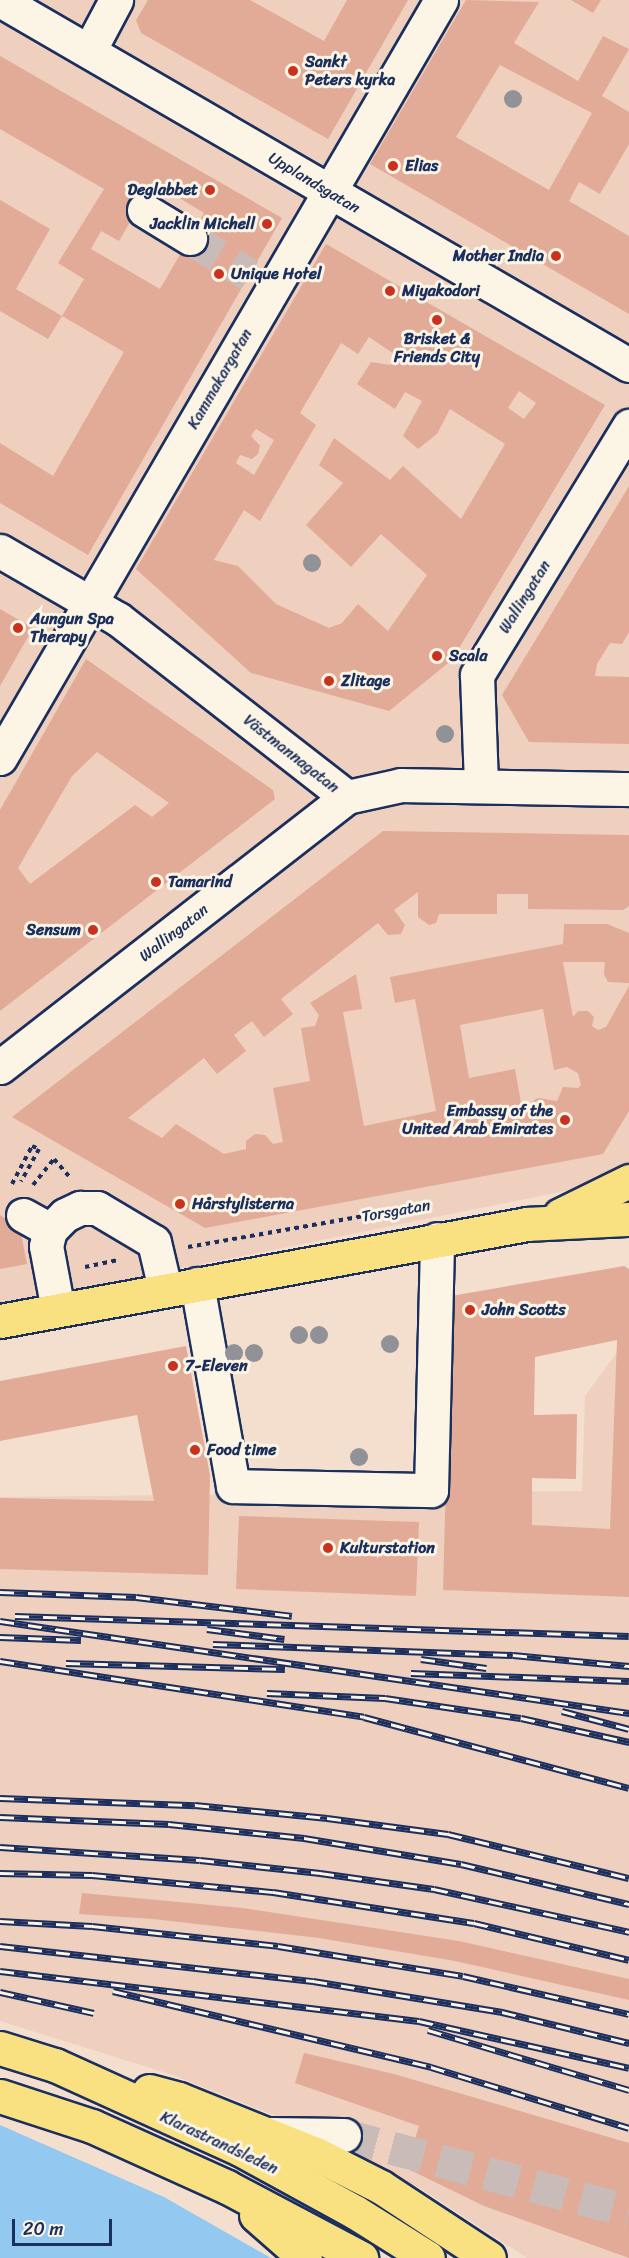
<!DOCTYPE html>
<meta charset="utf-8">
<style>
body{margin:0}
#map{position:relative;width:629px;height:2258px;overflow:hidden;background:#f4dfce;font-family:Sriracha,sans-serif}
div>[style]{position:absolute}
[style*='--x']{left:calc(var(--x)*1px);top:calc(var(--y)*1px);width:calc(var(--w)*1px);rotate:calc(var(--a)*1deg)}
.built>*{inset:0;background:#efcfbe}
.water>*{inset:0;background:#93c9f1}
.building>*{inset:0;background:#e2ab98}
.minor-tunnel>*{height:33px;margin-top:-16.5px;transform-origin:0;background:repeating-linear-gradient(90deg,#c9bcb8 0 33px,transparent 0 49px)}
.path>*{height:4px;margin-top:-2px;transform-origin:0;background:repeating-linear-gradient(90deg,#1b2f5e 0 4.5px,transparent 0 9px)}
.roads{filter:drop-shadow(2px 0 #1b2f5e) drop-shadow(-2px 0 #1b2f5e) drop-shadow(0 2px #1b2f5e) drop-shadow(0 -2px #1b2f5e)}
.minor>*{height:33px;margin:-16.5px;padding:0 16.5px;transform-origin:16.5px;border-radius:16.5px;background:#fcf5e5}
.major>*{height:33px;margin:-16.5px;padding:0 16.5px;transform-origin:16.5px;border-radius:16.5px;background:#f9e181}
.highway>*{height:33px;margin:-16.5px;padding:0 16.5px;transform-origin:16.5px;border-radius:16.5px;background:#f9e181}
.rail>*{height:7px;margin-top:-3.5px;transform-origin:0;background:repeating-linear-gradient(90deg,#fcf5e5 0 14px,#1b2f5e 0 28px);box-sizing:border-box;border-block:2px solid #1b2f5e}
.trees>*{width:18px;height:18px;margin:-9px;border-radius:50%;background:#909297}
.dots>*{width:16px;height:16px;translate:-50% -50%;box-sizing:border-box;border:3px solid #fcf5e5;border-radius:50%}
span{translate:-50% -50%;white-space:nowrap;text-align:center;line-height:1.15;-webkit-text-stroke:6px #fcf5e5;paint-order:stroke}
.poi-label{font-size:16px;color:#1b2f5e;font-weight:700}
.left{translate:0 -50%;text-align:left}
.right{translate:-100% -50%;text-align:right}
.street-label{font-size:16px;color:#1b2f5e}
.scale{position:absolute;left:12px;top:2219px;width:100px;height:27px;box-sizing:border-box;border:3px solid #1b2f5e;border-top:0;padding-left:8px;font-size:18px;line-height:21px;white-space:nowrap;color:#1b2f5e;-webkit-text-stroke:4px #fcf5e5;paint-order:stroke}
</style>
<div id="map">
<div class="built">
<i style="clip-path:polygon(0 0,629px 0,629px 1166px,609px 1182px,0 1305px)"></i>
<i style="clip-path:polygon(629px 1336px,629px 2258px,527px 2258px,423px 2190px,286px 2120px,173px 2075px,0 2021px,0 1497px,582px 1491px,585px 1396px)"></i>
</div>
<div class="water">
<i style="clip-path:polygon(0 2125px,164px 2197px,271px 2258px,0 2258px)"></i>
</div>
<div class="building">
<i style="clip-path:polygon(148px 0,250px 0,324px 41px,347px 0,408px 0,328px 139px,141px 33px,136px 20px)"></i>
<i style="clip-path:polygon(evenodd,466px 0,539px 2px,514px 43px,578px 81px,603px 36px,629px 49px,602px 96px,629px 112px,629px 144px,600px 194px,579px 182px,569px 201px,629px 236px,629px 314px,370px 164px,466px 0,500px 65px,592px 113px,549px 190px,456px 137px,500px 65px)"></i>
<i style="clip-path:polygon(571px 0,601px 0,593px 13px)"></i>
<i style="clip-path:polygon(evenodd,0 56px,282px 218px,88px 555px,0 503px,0 443px,53px 476px,124px 352px,62px 316px,84px 279px,58px 263px,104px 189px,0 129px,0 56px,153px 182px,204px 213px,160px 289px,91px 249px,101px 231px,119px 241px,153px 182px)"></i>
<i style="clip-path:polygon(0 200px,50px 229px,16px 289px,62px 316px,48px 339px,0 311px)"></i>
<i style="clip-path:polygon(evenodd,326px 244px,605px 405px,452px 660px,389px 711px,251px 673px,136px 569px,326px 244px,369px 337px,397px 356px,391px 365px,371px 362px,357px 384px,395px 409px,405px 392px,422px 401px,403px 436px,418px 449px,437px 434px,450px 409px,505px 444px,461px 519px,403px 466px,390px 480px,334px 438px,319px 465px,343px 483px,306px 525px,351px 567px,381px 534px,427px 575px,388px 631px,358px 604px,342px 623px,329px 628px,276px 604px,238px 566px,214px 560px,244px 510px,260px 521px,316px 425px,300px 413px,341px 343px,358px 354px,369px 337px,326px 244px,519px 391px,536px 403px,524px 419px,508px 408px,519px 391px,326px 244px,256px 429px,274px 440px,254px 475px,236px 463px,240px 455px,252px 459px,258px 454px,260px 446px,251px 436px,256px 429px)"></i>
<i style="clip-path:polygon(629px 486px,629px 632px,622px 644px,610px 643px,597px 664px,595px 676px,629px 677px,629px 744px,529px 742px,502px 695px)"></i>
<i style="clip-path:polygon(0 609px,33px 628px,0 686px)"></i>
<i style="clip-path:polygon(evenodd,86px 659px,273px 790px,275px 799px,0 1011px,0 810px,86px 659px,97px 752px,169px 803px,152px 817px,135px 805px,30px 884px,18px 868px,72px 776px,97px 752px)"></i>
<i style="clip-path:polygon(evenodd,383px 831px,629px 835px,629px 906px,623px 910px,528px 909px,528px 894px,497px 894px,497px 914px,439px 914px,436px 923px,429px 925px,418px 917px,418px 892px,394px 910px,405px 925px,401px 934px,388px 935px,378px 923px,281px 999px,293px 1014px,264px 1037px,252px 1021px,234px 1035px,246px 1051px,217px 1074px,204px 1058px,128px 1118px,162px 1138px,176px 1124px,224px 1154px,246px 1149px,246px 1141px,255px 1134px,265px 1135px,273px 1144px,283px 1142px,273px 1088px,310px 1081px,301px 1028px,315px 1026px,319px 1015px,310px 1003px,356px 974px,362px 1009px,343px 1012px,364px 1126px,436px 1111px,415px 999px,395px 1003px,390px 977px,563px 944px,564px 924px,607px 924px,629px 933px,629px 983px,608px 982px,604px 974px,605px 962px,563px 962px,573px 1017px,578px 1011px,588px 1011px,594px 1017px,592px 1026px,598px 1030px,606px 1027px,629px 986px,629px 1111px,603px 1154px,205px 1228px,12px 1117px,383px 831px,543px 1009px,554px 1070px,567px 1067px,578px 1073px,581px 1085px,578px 1088px,563px 1087px,557px 1101px,538px 1098px,522px 1108px,515px 1069px,469px 1078px,460px 1025px,543px 1009px)"></i>
<i style="clip-path:polygon(0 1215px,20px 1228px,27px 1264px,0 1269px)"></i>
<i style="clip-path:polygon(evenodd,624px 1266px,629px 1269px,629px 1597px,443px 1590px,451px 1296px,624px 1266px,617px 1340px,610px 1529px,532px 1525px,532px 1478px,576px 1479px,577px 1414px,534px 1415px,535px 1357px,617px 1340px)"></i>
<i style="clip-path:polygon(186px 1346px,210px 1475px,208px 1575px,0 1569px,0 1498px,154px 1501px,137px 1415px,0 1441px,0 1381px)"></i>
<i style="clip-path:polygon(239px 1516px,419px 1522px,416px 1596px,236px 1589px)"></i>
<i style="clip-path:polygon(82px 1893px,243px 1908px,459px 1941px,629px 1979px,629px 2000px,455px 1961px,319px 1938px,153px 1919px,79px 1914px)"></i>
<i style="clip-path:polygon(304px 2053px,394px 2074px,629px 2143px,629px 2258px,484px 2206px,406px 2168px,419px 2126px,295px 2083px)"></i>
</div>
<div class="minor-tunnel">
<i style="--x:190;--y:238;--w:70;--a:31.7"></i>
<i style="--x:344;--y:2135;--w:295;--a:14.9"></i>
</div>
<div class="path">
<i style="--x:12;--y:1184;--w:43;--a:-62.2"></i>
<i style="--x:32;--y:1146;--w:8;--a:23"></i>
<i style="--x:39;--y:1149;--w:37;--a:119"></i>
<i style="--x:33;--y:1185;--w:33;--a:-51"></i>
<i style="--x:54;--y:1159;--w:23;--a:49"></i>
<i style="--x:188;--y:1247;--w:242;--a:-10"></i>
<i style="--x:85;--y:1267;--w:35;--a:-12"></i>
</div>
<div class="roads">
<div class="minor">
<i style="--x:0;--y:0;--w:727;--a:30.13"></i>
<i style="--x:89;--y:51;--w:58;--a:-62.1"></i>
<i style="--x:144;--y:210;--w:54;--a:31.3"></i>
<i style="--x:0;--y:551;--w:136;--a:30"></i>
<i style="--x:118;--y:619;--w:290;--a:37.9"></i>
<i style="--x:0;--y:758;--w:877;--a:-59.81"></i>
<i style="--x:481;--y:784;--w:109;--a:-92.1"></i>
<i style="--x:477;--y:675;--w:292;--a:-58.6"></i>
<i style="--x:0;--y:1067;--w:440;--a:-37.9"></i>
<i style="--x:347;--y:797;--w:55;--a:-12.5"></i>
<i style="--x:401;--y:785;--w:228;--a:1"></i>
<i style="--x:23;--y:1215;--w:31;--a:29"></i>
<i style="--x:197;--y:1284;--w:205;--a:79.9"></i>
<i style="--x:233;--y:1486;--w:198;--a:1.2"></i>
<i style="--x:431;--y:1490;--w:251;--a:-88.6"></i>
<i style="--x:58;--y:1310;--w:65;--a:-100.6"></i>
<i style="--x:46;--y:1246;--w:16;--a:-76"></i>
<i style="--x:50;--y:1230;--w:21;--a:-45"></i>
<i style="--x:65;--y:1215;--w:17;--a:-25"></i>
<i style="--x:80;--y:1208;--w:17;--a:0"></i>
<i style="--x:97;--y:1208;--w:66;--a:30.8"></i>
<i style="--x:154;--y:1242;--w:48;--a:76.8"></i>
<i style="--x:268;--y:2134;--w:76;--a:0.8"></i>
</div>
<div class="major">
<i style="--x:560;--y:1215;--w:77;--a:-26.2"></i>
<i style="--x:0;--y:1321;--w:536;--a:-10.43"></i>
<i style="--x:527;--y:1224;--w:102;--a:-2.8"></i>
</div>
<div class="highway">
<i style="--x:0;--y:2048;--w:58;--a:17.2"></i>
<i style="--x:55;--y:2065;--w:203;--a:24.4"></i>
<i style="--x:240;--y:2149;--w:131;--a:28.7"></i>
<i style="--x:355;--y:2212;--w:86;--a:32.2"></i>
<i style="--x:149;--y:2091;--w:31;--a:15"></i>
<i style="--x:179;--y:2099;--w:148;--a:21.9"></i>
<i style="--x:316;--y:2154;--w:73;--a:26.9"></i>
<i style="--x:381;--y:2187;--w:129;--a:33.3"></i>
<i style="--x:0;--y:2096;--w:97;--a:18.1"></i>
<i style="--x:92;--y:2126;--w:148;--a:24.3"></i>
<i style="--x:227;--y:2187;--w:152;--a:27.9"></i>
<i style="--x:256;--y:2215;--w:65;--a:41.3"></i>
</div>
</div>
<div class="rail">
<i style="--x:0;--y:1592;--w:136;--a:2.1"></i>
<i style="--x:136;--y:1597;--w:157;--a:6.9"></i>
<i style="--x:15;--y:1616;--w:614;--a:1.87"></i>
<i style="--x:0;--y:1621;--w:636;--a:8.32"></i>
<i style="--x:207;--y:1629;--w:78;--a:7.4"></i>
<i style="--x:0;--y:1637;--w:81;--a:2.1"></i>
<i style="--x:213;--y:1644;--w:300;--a:2.1"></i>
<i style="--x:513;--y:1655;--w:117;--a:5.4"></i>
<i style="--x:421;--y:1659;--w:66;--a:7.9"></i>
<i style="--x:0;--y:1661;--w:368;--a:8.7"></i>
<i style="--x:364;--y:1717;--w:274;--a:15"></i>
<i style="--x:66;--y:1663;--w:219;--a:1.6"></i>
<i style="--x:411;--y:1673;--w:218;--a:2.1"></i>
<i style="--x:267;--y:1693;--w:118;--a:2.4"></i>
<i style="--x:385;--y:1698;--w:137;--a:8.4"></i>
<i style="--x:521;--y:1718;--w:111;--a:12.5"></i>
<i style="--x:562;--y:1711;--w:69;--a:15"></i>
<i style="--x:0;--y:1798;--w:195;--a:2.1"></i>
<i style="--x:195;--y:1805;--w:133;--a:5.6"></i>
<i style="--x:327;--y:1818;--w:122;--a:7.5"></i>
<i style="--x:448;--y:1834;--w:186;--a:13.7"></i>
<i style="--x:0;--y:1817;--w:169;--a:2.4"></i>
<i style="--x:169;--y:1824;--w:136;--a:5.9"></i>
<i style="--x:304;--y:1838;--w:159;--a:9.4"></i>
<i style="--x:461;--y:1864;--w:173;--a:13.4"></i>
<i style="--x:0;--y:1847;--w:200;--a:3.7"></i>
<i style="--x:200;--y:1860;--w:121;--a:6.2"></i>
<i style="--x:320;--y:1873;--w:115;--a:8"></i>
<i style="--x:434;--y:1889;--w:200;--a:12.4"></i>
<i style="--x:0;--y:1873;--w:92;--a:1.2"></i>
<i style="--x:92;--y:1875;--w:182;--a:5.4"></i>
<i style="--x:273;--y:1892;--w:203;--a:8.8"></i>
<i style="--x:474;--y:1923;--w:159;--a:13.4"></i>
<i style="--x:0;--y:1921;--w:92;--a:3.1"></i>
<i style="--x:92;--y:1926;--w:187;--a:6.1"></i>
<i style="--x:278;--y:1946;--w:187;--a:9.2"></i>
<i style="--x:463;--y:1976;--w:170;--a:12.9"></i>
<i style="--x:0;--y:1946;--w:315;--a:6.4"></i>
<i style="--x:313;--y:1981;--w:192;--a:9.3"></i>
<i style="--x:502;--y:2012;--w:131;--a:13.7"></i>
<i style="--x:0;--y:1971;--w:422;--a:6.8"></i>
<i style="--x:419;--y:2021;--w:215;--a:12.6"></i>
<i style="--x:113;--y:1991;--w:327;--a:13.4"></i>
<i style="--x:431;--y:2067;--w:207;--a:17.1"></i>
<i style="--x:0;--y:1992;--w:96;--a:12.6"></i>
<i style="--x:428;--y:2030;--w:210;--a:16.6"></i>
</div>
<div class="trees">
<i style="left:513px;top:99px"></i>
<i style="left:312px;top:563px"></i>
<i style="left:445px;top:734px"></i>
<i style="left:299px;top:1335px"></i>
<i style="left:319px;top:1335px"></i>
<i style="left:390px;top:1344px"></i>
<i style="left:234px;top:1353px"></i>
<i style="left:254px;top:1353px"></i>
<i style="left:359px;top:1457px"></i>
</div>
<div class="dots">
<i style="left:293px;top:71px;background:#c8321e"></i>
<i style="left:393px;top:166px;background:#c8321e"></i>
<i style="left:210px;top:190px;background:#c8321e"></i>
<i style="left:267px;top:224px;background:#c8321e"></i>
<i style="left:556px;top:256px;background:#c8321e"></i>
<i style="left:219px;top:274px;background:#c8321e"></i>
<i style="left:390px;top:291px;background:#c8321e"></i>
<i style="left:437px;top:320px;background:#c8321e"></i>
<i style="left:18px;top:628px;background:#c8321e"></i>
<i style="left:437px;top:656px;background:#c8321e"></i>
<i style="left:329px;top:681px;background:#c8321e"></i>
<i style="left:156px;top:882px;background:#c8321e"></i>
<i style="left:93px;top:930px;background:#c8321e"></i>
<i style="left:565px;top:1120px;background:#c8321e"></i>
<i style="left:180px;top:1204px;background:#c8321e"></i>
<i style="left:470px;top:1310px;background:#c8321e"></i>
<i style="left:173px;top:1366px;background:#c8321e"></i>
<i style="left:195px;top:1450px;background:#c8321e"></i>
<i style="left:328px;top:1548px;background:#c8321e"></i>
</div>
<div class="poi-label">
<span class="left" style="left:305px;top:71px">Sankt<br>Peters kyrka</span>
<span class="left" style="left:405px;top:166px">Elias</span>
<span class="right" style="left:198px;top:190px">Deglabbet</span>
<span class="right" style="left:255px;top:224px">Jacklin Michell</span>
<span class="right" style="left:544px;top:256px">Mother India</span>
<span class="left" style="left:231px;top:274px">Unique Hotel</span>
<span class="left" style="left:402px;top:291px">Miyakodori</span>
<span style="left:437px;top:348px">Brisket &amp;<br>Friends City</span>
<span class="left" style="left:30px;top:628px">Aungun Spa<br>Therapy</span>
<span class="left" style="left:449px;top:656px">Scala</span>
<span class="left" style="left:341px;top:681px">Zlitage</span>
<span class="left" style="left:168px;top:882px">Tamarind</span>
<span class="right" style="left:81px;top:930px">Sensum</span>
<span class="right" style="left:553px;top:1120px">Embassy of the<br>United Arab Emirates</span>
<span class="left" style="left:192px;top:1204px">Hårstylisterna</span>
<span class="left" style="left:482px;top:1310px">John Scotts</span>
<span class="left" style="left:185px;top:1366px">7-Eleven</span>
<span class="left" style="left:207px;top:1450px">Food time</span>
<span class="left" style="left:340px;top:1548px">Kulturstation</span>
</div>
<div class="street-label">
<span style="left:314px;top:183px;rotate:31deg">Upplandsgatan</span>
<span style="left:220px;top:379px;rotate:-60deg">Kammakargatan</span>
<span style="left:525px;top:597px;rotate:-58deg">Wallingatan</span>
<span style="left:291px;top:754px;rotate:38deg">Västmannagatan</span>
<span style="left:174px;top:933px;rotate:-38deg">Wallingatan</span>
<span style="left:396px;top:1211px;rotate:-10deg">Torsgatan</span>
<span style="left:219px;top:2143px;rotate:25deg">Klarastrandsleden</span>
</div>
<div class="scale">20 m</div>
</div>
